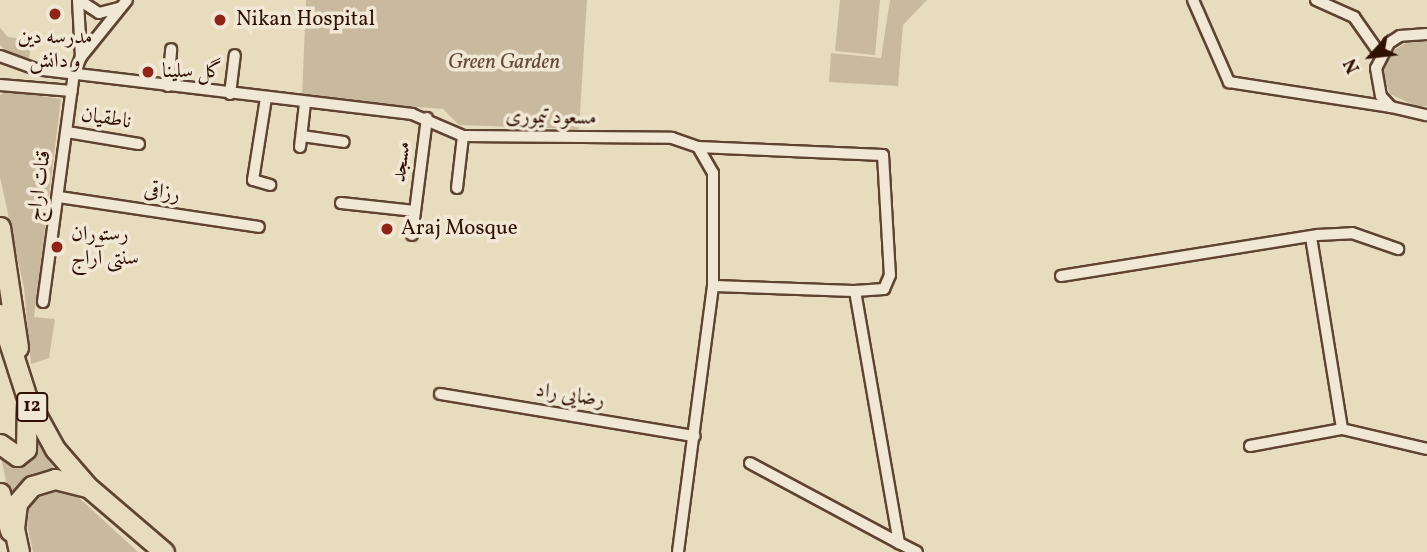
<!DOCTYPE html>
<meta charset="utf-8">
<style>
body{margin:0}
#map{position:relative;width:1427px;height:552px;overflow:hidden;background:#e8dcbf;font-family:Vollkorn,Amiri,serif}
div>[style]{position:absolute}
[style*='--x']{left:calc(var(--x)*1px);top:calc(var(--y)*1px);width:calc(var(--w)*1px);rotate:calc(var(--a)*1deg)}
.green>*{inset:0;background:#c9b99f}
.roads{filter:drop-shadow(2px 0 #5e4331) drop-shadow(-2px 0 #5e4331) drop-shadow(0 2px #5e4331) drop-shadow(0 -2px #5e4331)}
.minor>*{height:10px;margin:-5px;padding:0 5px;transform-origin:5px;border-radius:5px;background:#f0e8d5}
.trunk>*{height:19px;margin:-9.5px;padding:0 9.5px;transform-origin:9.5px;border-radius:9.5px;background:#e8dcbf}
.dots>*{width:19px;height:19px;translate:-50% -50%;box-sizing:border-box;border:4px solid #f0e8d5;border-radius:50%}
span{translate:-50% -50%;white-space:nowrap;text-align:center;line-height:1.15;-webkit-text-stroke:7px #f0e8d5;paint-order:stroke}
.shield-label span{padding:2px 5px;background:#f0e8d5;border:2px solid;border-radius:5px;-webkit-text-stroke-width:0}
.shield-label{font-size:19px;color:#301002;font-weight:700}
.poi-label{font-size:21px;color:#301002}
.left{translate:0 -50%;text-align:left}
.park-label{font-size:21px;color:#664b39;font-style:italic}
.street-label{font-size:21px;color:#301002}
.north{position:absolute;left:1336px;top:21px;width:70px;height:70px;-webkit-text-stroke:5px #f0e8d5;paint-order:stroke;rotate:243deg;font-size:19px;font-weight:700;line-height:28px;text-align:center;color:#301002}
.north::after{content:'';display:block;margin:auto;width:24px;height:32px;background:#301002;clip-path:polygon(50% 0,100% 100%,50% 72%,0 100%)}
</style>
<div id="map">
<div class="green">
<i style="clip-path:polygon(306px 0,587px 0,579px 129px,459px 125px,443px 109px,302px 98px)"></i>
<i style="clip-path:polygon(840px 0,880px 0,875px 55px,835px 51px)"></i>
<i style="clip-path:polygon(890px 0,927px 0,903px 25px,898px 86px,829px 82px,831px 53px,881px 58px)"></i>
<i style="clip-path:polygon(0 28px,8px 37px,33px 40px,28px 61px,16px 60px,0 45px)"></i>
<i style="clip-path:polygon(1411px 40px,1427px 42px,1427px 106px,1418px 107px,1390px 94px,1383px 73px,1391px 52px)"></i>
<i style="clip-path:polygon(8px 91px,61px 99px,34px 317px,55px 319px,49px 358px,31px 364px,24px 288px,0 177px,0 95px)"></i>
<i style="clip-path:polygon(34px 438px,55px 470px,31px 476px,9px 496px,1px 457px,17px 464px)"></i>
<i style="clip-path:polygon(51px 487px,76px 495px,138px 552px,33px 552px,24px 510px,34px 495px)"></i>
</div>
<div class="roads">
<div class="minor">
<i style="--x:78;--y:0;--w:57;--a:87"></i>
<i style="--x:79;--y:0;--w:24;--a:33"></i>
<i style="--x:99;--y:13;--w:21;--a:-14"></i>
<i style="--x:1193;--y:0;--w:90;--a:66.3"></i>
<i style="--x:1229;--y:82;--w:164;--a:8.8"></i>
<i style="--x:1316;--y:0;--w:42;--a:24.1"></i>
<i style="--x:1354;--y:17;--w:45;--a:54.9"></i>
<i style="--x:1427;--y:34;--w:27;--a:176"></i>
<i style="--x:1400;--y:36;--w:13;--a:148"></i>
<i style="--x:1389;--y:43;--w:28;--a:117"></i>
<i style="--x:1376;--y:68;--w:28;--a:80"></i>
<i style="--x:1381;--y:96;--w:15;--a:48"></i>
<i style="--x:1391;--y:107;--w:37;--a:13"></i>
<i style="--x:0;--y:56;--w:37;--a:20"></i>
<i style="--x:35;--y:69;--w:380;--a:6.8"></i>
<i style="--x:412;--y:114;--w:56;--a:23.3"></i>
<i style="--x:463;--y:136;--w:209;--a:0.5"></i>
<i style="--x:672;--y:138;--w:28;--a:19"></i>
<i style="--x:698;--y:147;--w:30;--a:60"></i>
<i style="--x:713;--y:173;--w:113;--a:90"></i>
<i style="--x:713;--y:286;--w:268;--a:97.5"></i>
<i style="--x:0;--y:85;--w:72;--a:4.8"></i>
<i style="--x:168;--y:86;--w:37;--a:-85"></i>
<i style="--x:230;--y:94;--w:39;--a:-83"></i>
<i style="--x:266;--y:98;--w:83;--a:99"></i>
<i style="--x:253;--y:180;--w:18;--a:16"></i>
<i style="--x:67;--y:132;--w:73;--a:9.5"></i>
<i style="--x:302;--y:136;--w:42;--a:8.1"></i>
<i style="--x:300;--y:147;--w:44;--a:-83.5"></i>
<i style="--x:698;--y:147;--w:185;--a:2.5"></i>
<i style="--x:883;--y:155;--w:120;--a:86.7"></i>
<i style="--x:890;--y:275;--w:15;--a:113"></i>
<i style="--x:884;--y:289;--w:29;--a:176"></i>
<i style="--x:457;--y:188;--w:52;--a:-83.4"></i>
<i style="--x:59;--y:197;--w:202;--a:8.5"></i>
<i style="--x:341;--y:203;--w:74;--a:6.2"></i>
<i style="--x:412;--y:235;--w:118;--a:-82.7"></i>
<i style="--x:1311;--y:237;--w:194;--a:80.8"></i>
<i style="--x:1061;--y:276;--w:260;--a:-9.1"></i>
<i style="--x:1318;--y:235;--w:34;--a:-3"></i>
<i style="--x:1352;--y:233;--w:49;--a:19.2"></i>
<i style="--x:713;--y:286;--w:142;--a:2"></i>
<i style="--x:855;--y:291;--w:256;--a:80.1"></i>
<i style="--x:899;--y:543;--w:169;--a:-151.8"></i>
<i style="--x:43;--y:302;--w:230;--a:-82.3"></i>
<i style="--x:74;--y:74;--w:18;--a:-68"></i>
<i style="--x:81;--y:57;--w:73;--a:-51.1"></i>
<i style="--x:440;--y:394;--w:258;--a:9.4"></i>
<i style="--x:1250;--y:446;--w:94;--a:-10.5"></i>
<i style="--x:1342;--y:429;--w:87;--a:13.2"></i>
<i style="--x:899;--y:543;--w:20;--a:27"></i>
</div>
<div class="trunk">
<i style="--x:0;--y:227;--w:122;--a:81.5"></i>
<i style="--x:0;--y:314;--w:88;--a:72.2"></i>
<i style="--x:27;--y:398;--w:58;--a:61.2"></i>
<i style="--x:55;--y:449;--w:49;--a:49.1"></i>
<i style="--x:0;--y:444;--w:21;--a:35"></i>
<i style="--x:17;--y:456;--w:11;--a:-38"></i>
<i style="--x:26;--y:449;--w:47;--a:-88.8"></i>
<i style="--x:0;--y:493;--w:39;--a:75"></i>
<i style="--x:19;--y:552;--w:25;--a:-102"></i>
<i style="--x:14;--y:528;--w:25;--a:-83"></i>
<i style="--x:17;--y:503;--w:23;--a:-49"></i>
<i style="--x:32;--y:486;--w:24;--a:-17"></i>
<i style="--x:55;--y:479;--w:34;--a:14"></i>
<i style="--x:88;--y:487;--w:100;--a:40.5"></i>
</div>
</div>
<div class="dots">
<i style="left:55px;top:14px;background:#8f2418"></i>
<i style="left:220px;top:20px;background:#8f2418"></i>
<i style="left:148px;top:72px;background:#8f2418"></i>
<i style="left:387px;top:229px;background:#8f2418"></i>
<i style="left:57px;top:247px;background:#8f2418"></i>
</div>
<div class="shield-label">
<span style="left:32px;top:407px">12</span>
</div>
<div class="poi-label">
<span class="left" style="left:236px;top:20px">Nikan Hospital</span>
<span style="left:55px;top:50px">مدرسه دین<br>و دانش</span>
<span class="left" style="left:162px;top:72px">گل سلینا</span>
<span class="left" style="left:401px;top:229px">Araj Mosque</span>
<span class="left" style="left:71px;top:247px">رستوران<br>سنتی آراج</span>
</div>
<div class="park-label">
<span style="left:504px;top:63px">Green Garden</span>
</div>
<div class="street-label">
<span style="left:551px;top:118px;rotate:1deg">مسعود تیموری</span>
<span style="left:106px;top:119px;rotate:9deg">ناطقیان</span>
<span style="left:402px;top:162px;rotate:-83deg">مسجد</span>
<span style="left:40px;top:186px;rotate:-82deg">قنات اراج</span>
<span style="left:162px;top:193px;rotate:9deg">رزاقی</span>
<span style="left:570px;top:396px;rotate:9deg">رضایی راد</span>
</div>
<div class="north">N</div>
</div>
